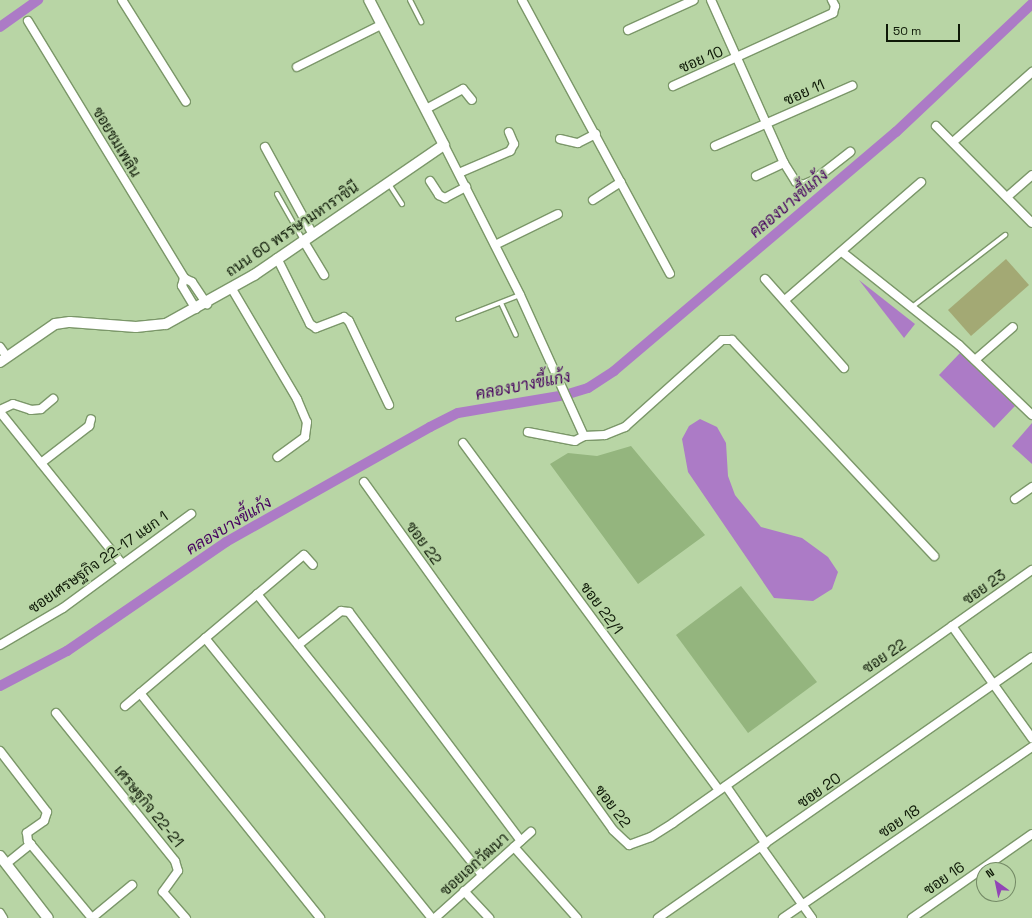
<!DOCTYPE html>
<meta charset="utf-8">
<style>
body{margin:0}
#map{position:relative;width:1032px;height:918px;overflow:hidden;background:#b8d5a5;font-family:"Space Grotesk",Sarabun,sans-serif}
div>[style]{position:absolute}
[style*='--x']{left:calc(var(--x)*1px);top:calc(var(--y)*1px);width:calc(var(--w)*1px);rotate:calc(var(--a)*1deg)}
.green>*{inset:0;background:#94b57e}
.water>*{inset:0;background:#ac7bc6}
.canal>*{height:10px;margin:-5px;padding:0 5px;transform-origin:5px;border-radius:5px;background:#ac7bc6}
.building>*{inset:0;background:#a3a974}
.roads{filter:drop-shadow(1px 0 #7b9769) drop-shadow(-1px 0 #7b9769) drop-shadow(0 1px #7b9769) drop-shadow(0 -1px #7b9769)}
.service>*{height:4px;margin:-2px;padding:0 2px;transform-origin:2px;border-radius:2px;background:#fff}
.minor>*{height:8px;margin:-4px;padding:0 4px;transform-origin:4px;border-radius:4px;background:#fff}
.tertiary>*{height:10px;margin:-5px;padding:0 5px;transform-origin:5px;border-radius:5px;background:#fff}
span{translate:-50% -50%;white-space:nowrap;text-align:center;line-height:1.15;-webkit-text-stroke:4px #b8d5a5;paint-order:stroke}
.street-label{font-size:15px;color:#0e1907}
.water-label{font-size:16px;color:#46005f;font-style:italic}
.north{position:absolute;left:976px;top:862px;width:40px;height:40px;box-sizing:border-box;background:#b8d5a5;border:1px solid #748a66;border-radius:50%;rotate:327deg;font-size:11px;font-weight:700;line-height:16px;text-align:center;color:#0e1907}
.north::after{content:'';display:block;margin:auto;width:14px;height:18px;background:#9245b6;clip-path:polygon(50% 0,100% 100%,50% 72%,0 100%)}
.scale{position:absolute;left:886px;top:24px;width:74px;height:18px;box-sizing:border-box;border:2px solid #0e1907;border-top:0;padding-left:5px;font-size:12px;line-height:14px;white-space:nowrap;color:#0e1907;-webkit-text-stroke:3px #b8d5a5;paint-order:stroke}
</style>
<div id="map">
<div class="green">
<i style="clip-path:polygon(631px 446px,705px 535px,638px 584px,550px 464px,568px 453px,597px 456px)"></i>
<i style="clip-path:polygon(741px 586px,817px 682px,748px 733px,676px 635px)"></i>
</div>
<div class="water">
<i style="clip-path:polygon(859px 280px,915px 324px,904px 338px)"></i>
<i style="clip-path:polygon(960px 353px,1015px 406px,994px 428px,939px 375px)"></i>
<i style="clip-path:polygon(700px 419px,717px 427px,726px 443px,728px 476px,735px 495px,761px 527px,802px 538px,828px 557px,838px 572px,832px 589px,813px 601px,774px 598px,688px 472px,682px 439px,689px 426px)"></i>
<i style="clip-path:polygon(1032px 423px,1032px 464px,1012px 446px)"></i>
</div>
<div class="canal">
<i style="--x:0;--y:27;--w:47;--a:-35.4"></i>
<i style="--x:0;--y:686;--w:76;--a:-27.6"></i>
<i style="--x:67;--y:651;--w:193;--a:-34.4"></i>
<i style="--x:226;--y:542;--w:234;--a:-29.4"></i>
<i style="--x:430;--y:427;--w:31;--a:-27"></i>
<i style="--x:458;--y:413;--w:109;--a:-9.5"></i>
<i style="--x:565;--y:395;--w:24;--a:-17"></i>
<i style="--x:588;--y:388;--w:31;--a:-33"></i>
<i style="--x:614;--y:371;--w:370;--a:-40.3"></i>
<i style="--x:896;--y:132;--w:187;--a:-43.3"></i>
</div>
<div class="building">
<i style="clip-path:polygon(1006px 259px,1029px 285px,971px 336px,948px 310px)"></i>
</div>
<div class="roads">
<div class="service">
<i style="--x:410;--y:0;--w:25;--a:63"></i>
<i style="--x:389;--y:184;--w:24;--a:57"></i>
<i style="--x:277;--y:194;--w:53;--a:60.5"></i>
<i style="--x:501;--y:303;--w:35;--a:65"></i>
<i style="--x:912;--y:307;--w:118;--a:-37.7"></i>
<i style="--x:458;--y:319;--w:66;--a:-21.2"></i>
</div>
<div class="minor">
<i style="--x:122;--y:0;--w:120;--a:57.9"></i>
<i style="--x:522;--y:0;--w:311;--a:61.6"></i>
<i style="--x:711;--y:0;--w:179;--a:65.9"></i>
<i style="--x:784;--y:163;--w:22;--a:58"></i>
<i style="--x:796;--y:182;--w:8;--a:23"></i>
<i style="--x:803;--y:185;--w:12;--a:-24"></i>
<i style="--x:814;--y:180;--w:46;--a:-37.9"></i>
<i style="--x:28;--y:21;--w:301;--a:58.7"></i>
<i style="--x:184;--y:278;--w:9;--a:27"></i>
<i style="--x:192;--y:282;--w:27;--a:56"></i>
<i style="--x:628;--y:30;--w:72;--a:-24.4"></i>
<i style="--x:297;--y:67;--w:94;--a:-26.6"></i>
<i style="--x:673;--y:86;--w:176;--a:-24.5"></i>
<i style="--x:833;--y:13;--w:7;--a:-74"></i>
<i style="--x:835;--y:6;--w:7;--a:-117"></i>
<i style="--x:426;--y:109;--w:42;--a:-28.4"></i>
<i style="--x:463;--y:89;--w:14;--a:51"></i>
<i style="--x:936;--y:126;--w:136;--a:45.3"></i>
<i style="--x:560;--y:139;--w:18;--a:13"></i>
<i style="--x:578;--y:143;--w:20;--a:-27"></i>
<i style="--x:953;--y:142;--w:106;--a:-41.5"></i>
<i style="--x:444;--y:145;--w:168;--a:63.1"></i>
<i style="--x:520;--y:295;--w:155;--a:65.6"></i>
<i style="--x:584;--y:436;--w:10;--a:151"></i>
<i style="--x:575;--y:441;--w:48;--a:-169.2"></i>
<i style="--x:715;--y:146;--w:150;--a:-23.7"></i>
<i style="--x:265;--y:147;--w:98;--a:61.3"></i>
<i style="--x:459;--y:173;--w:56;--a:-23.3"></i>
<i style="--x:510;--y:151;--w:8;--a:-60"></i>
<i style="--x:514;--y:144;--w:13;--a:-113"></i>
<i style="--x:756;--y:176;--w:31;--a:-25"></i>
<i style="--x:430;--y:181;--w:17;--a:57"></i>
<i style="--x:439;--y:195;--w:7;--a:27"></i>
<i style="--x:445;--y:198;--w:24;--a:-28"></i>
<i style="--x:1007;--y:197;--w:33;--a:-41"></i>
<i style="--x:593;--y:200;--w:33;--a:-33"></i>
<i style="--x:303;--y:240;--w:41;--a:59"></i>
<i style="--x:495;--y:245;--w:70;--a:-26.2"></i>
<i style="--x:842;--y:252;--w:149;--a:38.5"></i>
<i style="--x:959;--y:345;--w:101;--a:43.8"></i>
<i style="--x:277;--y:258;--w:74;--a:63.4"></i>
<i style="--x:310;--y:324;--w:7;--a:34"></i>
<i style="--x:316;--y:328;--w:30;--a:-21"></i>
<i style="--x:344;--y:317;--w:6;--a:39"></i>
<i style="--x:349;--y:321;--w:93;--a:64.5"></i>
<i style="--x:184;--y:278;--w:8;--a:104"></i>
<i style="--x:182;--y:286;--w:27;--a:59"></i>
<i style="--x:765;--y:279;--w:119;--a:48.4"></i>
<i style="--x:232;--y:289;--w:128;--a:59.4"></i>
<i style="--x:297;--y:399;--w:25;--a:67"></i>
<i style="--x:307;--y:422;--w:15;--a:98"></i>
<i style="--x:305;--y:437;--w:34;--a:144"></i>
<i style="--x:785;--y:300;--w:180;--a:-40.9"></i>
<i style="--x:0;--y:347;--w:12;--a:55"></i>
<i style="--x:975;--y:360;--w:50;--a:-41"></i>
<i style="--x:0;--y:410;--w:14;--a:-25"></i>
<i style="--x:13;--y:404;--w:19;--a:18"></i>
<i style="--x:31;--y:410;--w:10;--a:-6"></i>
<i style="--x:41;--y:409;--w:16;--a:-40"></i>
<i style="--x:0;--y:412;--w:195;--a:51.2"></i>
<i style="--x:584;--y:436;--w:21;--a:-3"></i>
<i style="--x:605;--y:435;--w:22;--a:-22"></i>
<i style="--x:625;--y:427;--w:130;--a:-41.9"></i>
<i style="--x:722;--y:340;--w:10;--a:0"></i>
<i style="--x:732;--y:340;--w:296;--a:46.9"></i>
<i style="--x:463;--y:443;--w:431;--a:53.6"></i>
<i style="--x:41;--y:463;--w:61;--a:-37.6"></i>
<i style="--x:89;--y:426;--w:7;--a:-74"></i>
<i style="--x:364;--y:482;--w:428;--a:54.4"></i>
<i style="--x:613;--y:830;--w:22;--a:43"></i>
<i style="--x:629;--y:845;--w:23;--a:-20"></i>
<i style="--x:651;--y:837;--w:26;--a:-32"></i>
<i style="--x:673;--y:823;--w:439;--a:-35.2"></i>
<i style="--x:1015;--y:499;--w:21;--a:-35"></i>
<i style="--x:257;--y:594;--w:360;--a:51.3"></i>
<i style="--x:952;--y:626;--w:138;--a:54.5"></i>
<i style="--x:205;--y:638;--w:360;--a:51"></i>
<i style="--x:0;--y:645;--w:73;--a:-30.4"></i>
<i style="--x:63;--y:608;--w:159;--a:-36.3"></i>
<i style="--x:298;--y:645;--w:55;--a:-38.3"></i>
<i style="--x:341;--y:611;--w:8;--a:7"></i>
<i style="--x:349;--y:612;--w:286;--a:53.1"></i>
<i style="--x:140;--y:693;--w:288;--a:51.3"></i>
<i style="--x:125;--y:706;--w:234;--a:-40.2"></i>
<i style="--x:304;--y:555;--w:13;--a:48"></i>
<i style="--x:56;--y:713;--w:190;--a:51.2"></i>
<i style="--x:175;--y:861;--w:10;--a:73"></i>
<i style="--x:178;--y:871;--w:26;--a:126"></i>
<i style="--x:163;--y:892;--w:35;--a:49"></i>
<i style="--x:0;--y:751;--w:77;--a:52.4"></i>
<i style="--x:47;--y:812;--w:9;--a:108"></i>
<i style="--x:44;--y:821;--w:21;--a:145"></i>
<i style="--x:27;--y:833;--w:8;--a:83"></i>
<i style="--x:28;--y:841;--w:100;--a:50.3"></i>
<i style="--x:726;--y:786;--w:70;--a:55.4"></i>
<i style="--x:514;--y:847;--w:95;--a:48.4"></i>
<i style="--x:762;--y:848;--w:86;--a:54.5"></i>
<i style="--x:6;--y:864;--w:32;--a:-39"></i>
<i style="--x:464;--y:891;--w:37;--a:47"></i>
<i style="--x:0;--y:913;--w:6;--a:59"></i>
<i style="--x:92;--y:918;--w:52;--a:-39.5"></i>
<i style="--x:435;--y:918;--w:129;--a:-41.9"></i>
<i style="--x:658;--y:918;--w:456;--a:-34.9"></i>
<i style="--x:783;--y:918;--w:302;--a:-34.5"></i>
<i style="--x:912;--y:918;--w:146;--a:-35"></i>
</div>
<div class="tertiary">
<i style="--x:0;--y:362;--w:67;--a:-34.6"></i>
<i style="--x:55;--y:324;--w:15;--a:-8"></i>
<i style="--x:70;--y:322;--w:66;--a:4.3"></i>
<i style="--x:136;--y:327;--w:30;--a:-6"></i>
<i style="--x:166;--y:324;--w:101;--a:-29.1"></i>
<i style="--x:254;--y:275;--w:230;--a:-34.4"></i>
<i style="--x:444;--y:145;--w:163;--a:-117.3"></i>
<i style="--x:0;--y:856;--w:78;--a:52.3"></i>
</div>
</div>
<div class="street-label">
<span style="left:701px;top:59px;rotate:-23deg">ซอย 10</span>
<span style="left:804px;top:92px;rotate:-24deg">ซอย 11</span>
<span style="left:117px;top:142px;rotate:59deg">ซอยชมเพลิน</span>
<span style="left:292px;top:229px;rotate:-34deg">ถนน 60 พรรษามหาราชินี</span>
<span style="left:424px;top:543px;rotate:54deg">ซอย 22</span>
<span style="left:98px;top:562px;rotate:-35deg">ซอยเศรษฐกิจ 22-17 แยก 1</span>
<span style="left:984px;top:587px;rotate:-35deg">ซอย 23</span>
<span style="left:602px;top:608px;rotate:53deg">ซอย 22/1</span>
<span style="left:884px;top:656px;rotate:-34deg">ซอย 22</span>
<span style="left:819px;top:790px;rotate:-35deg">ซอย 20</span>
<span style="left:149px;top:806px;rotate:51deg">เศรษฐกิจ 22-21</span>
<span style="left:613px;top:806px;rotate:53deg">ซอย 22</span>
<span style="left:899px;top:821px;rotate:-34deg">ซอย 18</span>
<span style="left:474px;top:864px;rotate:-42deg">ซอยเอกวัฒนา</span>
<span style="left:944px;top:878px;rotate:-35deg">ซอย 16</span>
</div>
<div class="water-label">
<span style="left:789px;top:204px;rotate:-40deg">คลองบางขี้แก้ง</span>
<span style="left:523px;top:386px;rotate:-11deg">คลองบางขี้แก้ง</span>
<span style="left:229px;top:526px;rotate:-31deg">คลองบางขี้แก้ง</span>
</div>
<div class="north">N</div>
<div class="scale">50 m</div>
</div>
